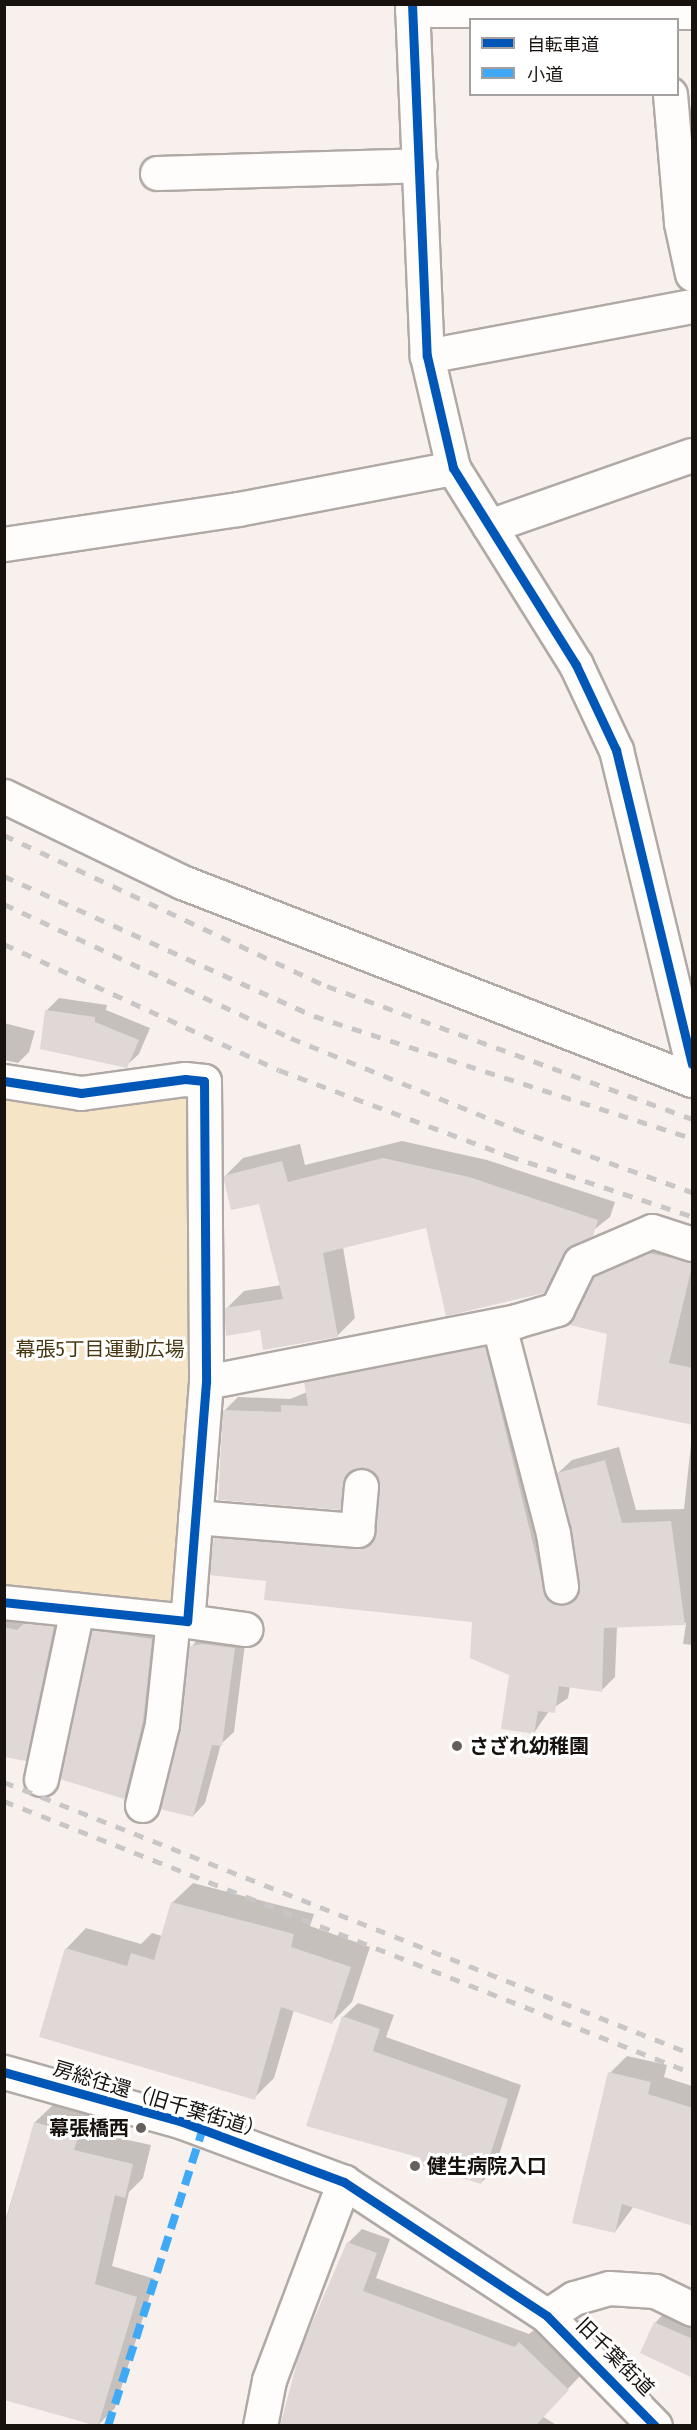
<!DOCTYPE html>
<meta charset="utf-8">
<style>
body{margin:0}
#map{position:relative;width:697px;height:2430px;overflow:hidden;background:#f8f0ed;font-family:"Fira Sans Condensed","Noto Sans JP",sans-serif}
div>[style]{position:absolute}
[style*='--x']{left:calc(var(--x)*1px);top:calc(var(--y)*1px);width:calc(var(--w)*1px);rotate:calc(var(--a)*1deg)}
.green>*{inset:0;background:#f5e4c5}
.shadow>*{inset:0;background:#0003}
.building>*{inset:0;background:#dfd8d6}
.roads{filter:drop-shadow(2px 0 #b0a9a6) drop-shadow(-2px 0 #b0a9a6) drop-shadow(0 2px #b0a9a6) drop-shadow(0 -2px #b0a9a6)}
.minor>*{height:33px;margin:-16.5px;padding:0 16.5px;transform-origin:16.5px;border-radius:16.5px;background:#fefdfc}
.rail>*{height:4.5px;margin-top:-2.25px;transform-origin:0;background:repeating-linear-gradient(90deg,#c8c6c6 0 10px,transparent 0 20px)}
.quiet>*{height:8px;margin-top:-4px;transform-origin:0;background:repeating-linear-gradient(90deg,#3fa9f5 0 15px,transparent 0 23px)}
.cycleway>*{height:9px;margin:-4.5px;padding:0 4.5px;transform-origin:4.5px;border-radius:4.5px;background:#0057b8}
.dots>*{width:16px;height:16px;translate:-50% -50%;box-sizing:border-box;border:3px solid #fff;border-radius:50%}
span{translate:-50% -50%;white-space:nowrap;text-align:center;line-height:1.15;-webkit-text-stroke:6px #fff;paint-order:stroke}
.park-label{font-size:20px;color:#493913}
.poi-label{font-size:20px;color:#18120f;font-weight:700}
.left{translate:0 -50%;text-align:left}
.right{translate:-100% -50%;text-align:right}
.street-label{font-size:20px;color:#18120f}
.frame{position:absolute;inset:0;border:6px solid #18120f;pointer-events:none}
.legend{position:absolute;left:469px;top:18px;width:210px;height:78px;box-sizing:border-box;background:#fff;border:2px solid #a3a09f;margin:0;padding:8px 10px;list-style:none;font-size:18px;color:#18120f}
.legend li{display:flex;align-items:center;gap:12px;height:30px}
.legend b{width:30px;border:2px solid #a3a09f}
</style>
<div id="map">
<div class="green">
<i style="clip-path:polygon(184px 1090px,195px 1103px,196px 1398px,179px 1600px,167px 1608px,5px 1592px,5px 1093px)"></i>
</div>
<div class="shadow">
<i style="clip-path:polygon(59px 998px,107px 1005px,106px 1010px,150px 1028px,139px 1054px,126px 1066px,46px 1011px)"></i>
<i style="clip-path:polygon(4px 1023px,35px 1031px,29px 1052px,18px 1063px,4px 1060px)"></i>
<i style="clip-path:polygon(402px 1141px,487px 1160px,615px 1202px,610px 1217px,575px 1245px,561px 1274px,543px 1292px,427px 1226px,343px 1247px,355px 1318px,337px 1336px,261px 1328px,226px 1309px,244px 1291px,281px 1285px,260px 1202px,225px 1176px,243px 1158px,300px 1144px,305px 1165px)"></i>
<i style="clip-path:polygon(663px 1240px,692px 1245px,692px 1424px,609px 1333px,595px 1277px,609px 1263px)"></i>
<i style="clip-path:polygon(498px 1333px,567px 1590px,580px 1591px,581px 1583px,558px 1473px,572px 1460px,619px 1447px,636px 1510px,684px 1509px,692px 1435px,692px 1645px,683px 1644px,686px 1623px,617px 1626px,615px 1677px,601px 1691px,570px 1686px,568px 1698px,549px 1711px,534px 1733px,511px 1674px,473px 1621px,267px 1580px,215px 1538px,229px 1524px,377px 1533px,381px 1487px,373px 1470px,357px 1468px,353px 1494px,339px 1508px,224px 1411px,238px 1397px,290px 1399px,307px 1392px,306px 1382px,319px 1369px)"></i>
<i style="clip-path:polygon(4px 1614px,64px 1617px,35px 1750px,25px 1760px,4px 1753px)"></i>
<i style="clip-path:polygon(100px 1624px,159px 1632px,150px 1712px,131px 1791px,124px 1798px,93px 1631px)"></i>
<i style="clip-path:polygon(203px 1634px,246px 1636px,234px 1732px,221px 1744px,205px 1803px,193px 1816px,182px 1729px,191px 1647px)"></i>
<i style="clip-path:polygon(193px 1883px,314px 1914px,310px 1926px,370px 1947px,352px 2002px,332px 2022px,294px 2010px,274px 2078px,254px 2098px,66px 1949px,86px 1928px,141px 1944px,152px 1933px,162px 1936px,172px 1903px)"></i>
<i style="clip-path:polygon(358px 2003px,394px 2015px,386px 2037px,521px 2085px,495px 2168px,481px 2183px,423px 2157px,343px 2017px)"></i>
<i style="clip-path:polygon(627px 2056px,667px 2065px,664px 2077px,692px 2086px,692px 2225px,634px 2206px,615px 2232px,610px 2073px)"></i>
<i style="clip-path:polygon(54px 2104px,96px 2115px,92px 2132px,151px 2145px,143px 2178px,129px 2192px,112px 2266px,155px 2279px,115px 2408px,97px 2426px,4px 2398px,4px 2225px,35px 2122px)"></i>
<i style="clip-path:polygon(362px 2229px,390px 2239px,376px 2278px,529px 2334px,534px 2330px,581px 2375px,542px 2416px,558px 2426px,280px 2426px,348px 2243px)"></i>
<i style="clip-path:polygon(667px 2310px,692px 2322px,692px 2351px,655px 2323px)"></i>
</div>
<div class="building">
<i style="clip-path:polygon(45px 1010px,95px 1017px,95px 1022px,139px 1040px,127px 1068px,40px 1049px)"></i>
<i style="clip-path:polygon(383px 1158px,469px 1177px,598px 1220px,593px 1236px,564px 1253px,544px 1293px,446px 1316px,426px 1228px,323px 1253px,338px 1337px,263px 1350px,260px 1330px,226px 1336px,224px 1308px,283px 1299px,259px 1204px,231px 1210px,223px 1176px,282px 1161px,288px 1182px)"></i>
<i style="clip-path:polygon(648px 1253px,693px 1262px,669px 1363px,693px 1368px,693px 1425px,597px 1405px,607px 1334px,570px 1325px,594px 1276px)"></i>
<i style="clip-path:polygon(485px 1346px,546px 1597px,564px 1604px,573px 1600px,580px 1584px,557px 1473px,605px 1460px,622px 1523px,671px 1521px,685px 1625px,604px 1628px,602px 1692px,559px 1686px,555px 1713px,538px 1711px,534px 1734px,501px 1729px,509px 1675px,470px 1658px,472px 1622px,264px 1600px,266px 1581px,209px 1575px,214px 1537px,365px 1547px,376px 1532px,380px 1488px,372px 1471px,362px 1467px,345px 1476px,340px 1510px,218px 1500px,223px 1410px,281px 1412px,281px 1405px,308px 1406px,304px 1382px)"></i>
<i style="clip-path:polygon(25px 1623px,54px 1626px,26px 1761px,4px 1757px,4px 1627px,17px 1630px)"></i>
<i style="clip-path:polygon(92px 1630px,152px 1639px,143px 1721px,124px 1799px,60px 1779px)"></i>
<i style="clip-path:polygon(202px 1644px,235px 1648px,222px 1746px,212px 1745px,193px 1817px,160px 1809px,180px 1728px,189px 1646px)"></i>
<i style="clip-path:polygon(171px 1902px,294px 1934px,291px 1947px,351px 1967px,332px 2024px,281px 2007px,255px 2100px,39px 2037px,65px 1948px,127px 1966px,131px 1953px,154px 1960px)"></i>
<i style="clip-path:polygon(342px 2016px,380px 2029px,373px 2051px,508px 2099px,481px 2184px,419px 2165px,421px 2158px,306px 2126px)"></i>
<i style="clip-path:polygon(608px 2072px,651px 2082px,648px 2094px,693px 2108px,693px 2226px,622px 2204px,615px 2233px,572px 2223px)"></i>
<i style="clip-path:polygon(34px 2122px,79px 2134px,74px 2150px,133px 2164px,125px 2198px,115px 2195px,95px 2284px,137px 2297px,98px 2426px,4px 2400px,4px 2228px)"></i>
<i style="clip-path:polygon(347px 2242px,377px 2253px,363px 2291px,515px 2347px,519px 2342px,569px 2390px,535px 2426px,280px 2426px,300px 2351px)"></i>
<i style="clip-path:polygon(654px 2322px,693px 2339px,693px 2378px,640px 2353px)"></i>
</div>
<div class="roads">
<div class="minor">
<i style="--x:412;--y:4;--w:352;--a:87.6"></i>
<i style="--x:427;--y:356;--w:115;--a:76.9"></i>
<i style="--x:453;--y:468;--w:232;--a:58"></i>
<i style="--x:576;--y:665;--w:94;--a:64.8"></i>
<i style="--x:616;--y:750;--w:323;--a:76.4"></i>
<i style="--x:412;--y:10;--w:280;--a:0.4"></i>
<i style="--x:670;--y:94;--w:129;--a:85.1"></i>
<i style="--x:681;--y:223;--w:52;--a:77.8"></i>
<i style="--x:157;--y:173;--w:263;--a:-1.7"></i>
<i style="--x:427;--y:356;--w:270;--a:-10.7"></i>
<i style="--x:489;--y:526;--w:215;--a:-19.3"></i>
<i style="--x:4;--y:544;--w:237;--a:-8.5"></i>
<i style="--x:238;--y:509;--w:219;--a:-10.8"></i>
<i style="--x:4;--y:796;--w:198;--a:25.8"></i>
<i style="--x:182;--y:882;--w:547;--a:21.22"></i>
<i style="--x:4;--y:1081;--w:78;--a:8.9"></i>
<i style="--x:81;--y:1093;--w:105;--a:-7.7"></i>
<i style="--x:185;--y:1079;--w:19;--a:6"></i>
<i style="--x:204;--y:1081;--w:301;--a:89.6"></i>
<i style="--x:206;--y:1382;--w:240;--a:94.5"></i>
<i style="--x:187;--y:1621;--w:184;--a:-174.1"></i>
<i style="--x:499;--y:1326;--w:214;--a:75.4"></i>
<i style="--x:553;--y:1533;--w:54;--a:81.4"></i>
<i style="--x:206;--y:1382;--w:316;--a:-11.1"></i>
<i style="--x:516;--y:1321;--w:43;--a:-16.3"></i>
<i style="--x:557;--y:1309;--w:52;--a:-63.9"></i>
<i style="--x:580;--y:1262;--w:78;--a:-23.3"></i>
<i style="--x:652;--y:1231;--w:42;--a:18"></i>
<i style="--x:195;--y:1517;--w:163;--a:4.6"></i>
<i style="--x:357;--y:1530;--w:44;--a:-84.8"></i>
<i style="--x:187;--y:1621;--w:59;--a:7.9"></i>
<i style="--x:41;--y:1779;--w:173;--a:-78"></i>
<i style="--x:142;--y:1805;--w:83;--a:-76.1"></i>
<i style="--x:162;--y:1724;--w:105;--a:-84"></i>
<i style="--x:4;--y:2072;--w:183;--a:15.6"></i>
<i style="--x:180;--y:2121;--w:175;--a:20.4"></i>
<i style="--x:344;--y:2182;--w:243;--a:33.4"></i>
<i style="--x:547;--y:2316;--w:154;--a:45.5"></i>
<i style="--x:547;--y:2316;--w:32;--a:-34"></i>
<i style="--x:574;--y:2298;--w:36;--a:-16"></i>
<i style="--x:609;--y:2288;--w:46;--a:3.7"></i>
<i style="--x:655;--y:2291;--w:41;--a:25.9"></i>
<i style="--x:260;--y:2426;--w:47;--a:-78.9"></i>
<i style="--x:269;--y:2380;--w:212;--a:-69.3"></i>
</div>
</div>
<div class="rail">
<i style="--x:4;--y:835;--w:357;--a:25.1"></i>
<i style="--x:327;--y:986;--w:388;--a:20"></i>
<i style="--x:4;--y:876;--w:340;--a:24.3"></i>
<i style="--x:314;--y:1016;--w:397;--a:17.9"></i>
<i style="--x:4;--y:904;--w:317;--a:25"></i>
<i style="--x:291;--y:1038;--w:242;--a:22.1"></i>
<i style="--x:515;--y:1129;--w:188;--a:19.6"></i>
<i style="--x:4;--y:944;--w:302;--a:24.6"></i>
<i style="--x:279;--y:1070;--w:246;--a:20.5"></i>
<i style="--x:509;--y:1156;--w:193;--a:18.2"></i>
<i style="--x:4;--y:1782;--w:740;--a:21.57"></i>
<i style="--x:4;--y:1801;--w:740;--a:21.57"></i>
</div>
<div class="quiet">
<i style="--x:108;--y:2426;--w:313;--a:-72.3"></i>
</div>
<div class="cycleway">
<i style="--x:412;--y:4;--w:352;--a:87.6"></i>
<i style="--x:427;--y:356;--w:115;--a:76.9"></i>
<i style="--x:453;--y:468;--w:232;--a:58"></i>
<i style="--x:576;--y:665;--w:94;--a:64.8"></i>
<i style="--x:616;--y:750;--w:323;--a:76.4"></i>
<i style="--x:4;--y:1081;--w:78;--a:8.9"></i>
<i style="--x:81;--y:1093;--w:105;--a:-7.7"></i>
<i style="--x:185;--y:1079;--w:19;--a:6"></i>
<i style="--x:204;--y:1081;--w:301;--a:89.6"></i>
<i style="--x:206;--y:1382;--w:240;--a:94.5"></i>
<i style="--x:187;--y:1621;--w:184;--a:-174.1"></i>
<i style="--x:4;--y:2072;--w:183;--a:15.6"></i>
<i style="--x:180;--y:2121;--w:175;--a:20.4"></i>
<i style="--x:344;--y:2182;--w:243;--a:33.4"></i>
<i style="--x:547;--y:2316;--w:154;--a:45.5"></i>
</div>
<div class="dots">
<i style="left:457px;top:1746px;background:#66605d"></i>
<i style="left:141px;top:2128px;background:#66605d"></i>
<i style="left:415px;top:2166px;background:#66605d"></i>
</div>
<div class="park-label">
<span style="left:100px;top:1349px">幕張5丁目運動広場</span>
</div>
<div class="poi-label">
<span class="left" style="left:469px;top:1746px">さざれ幼稚園</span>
<span class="right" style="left:129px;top:2128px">幕張橋西</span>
<span class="left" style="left:427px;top:2166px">健生病院入口</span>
</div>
<div class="street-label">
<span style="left:159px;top:2100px;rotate:17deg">房総往還（旧千葉街道）</span>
<span style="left:615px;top:2357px;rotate:45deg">旧千葉街道</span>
</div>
<div class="frame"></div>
<ul class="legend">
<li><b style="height:8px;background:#0057b8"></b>自転車道</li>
<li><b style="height:8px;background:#3fa9f5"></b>小道</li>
</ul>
</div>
